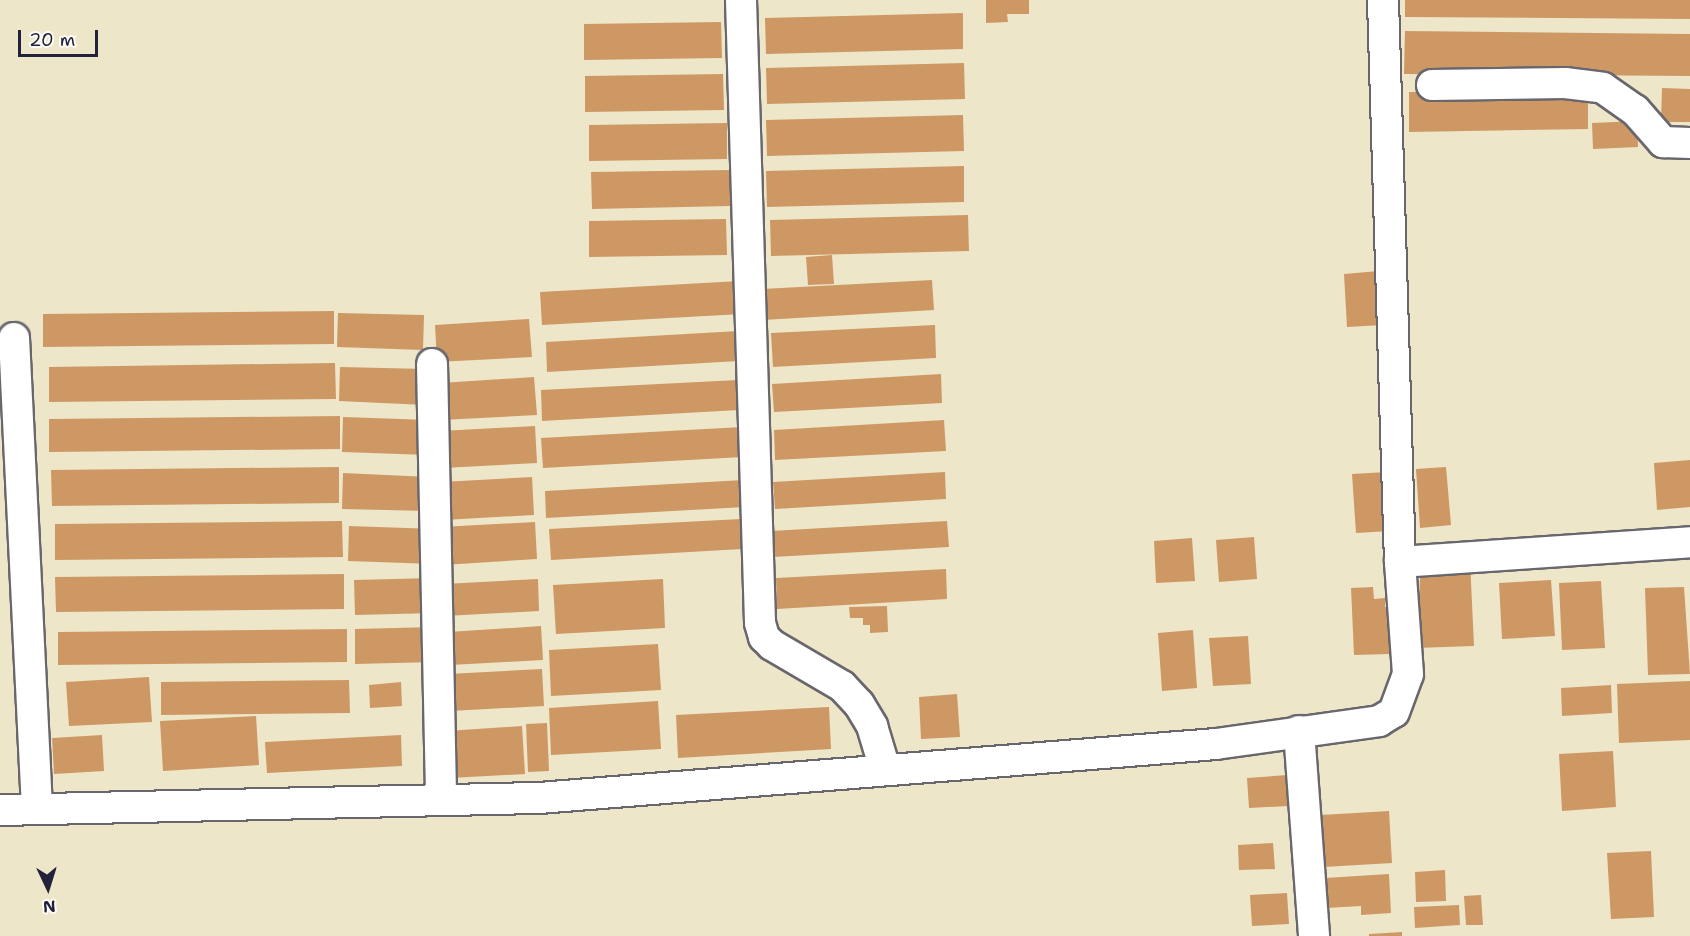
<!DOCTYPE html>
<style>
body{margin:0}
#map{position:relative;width:1690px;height:936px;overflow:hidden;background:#eee6c9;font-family:"Shantell Sans",sans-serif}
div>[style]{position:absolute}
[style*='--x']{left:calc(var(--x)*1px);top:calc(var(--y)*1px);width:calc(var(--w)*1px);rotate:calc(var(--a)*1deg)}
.building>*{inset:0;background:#ce9865}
.roads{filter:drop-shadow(2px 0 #69676d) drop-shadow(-2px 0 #69676d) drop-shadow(0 2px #69676d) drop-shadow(0 -2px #69676d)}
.minor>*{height:30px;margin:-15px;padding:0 15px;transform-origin:15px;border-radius:15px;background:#fff}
span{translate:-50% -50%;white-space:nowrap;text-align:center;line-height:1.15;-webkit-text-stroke:4.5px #fdfcf7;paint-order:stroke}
.north{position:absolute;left:18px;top:858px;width:60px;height:60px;-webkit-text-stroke:4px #fdfcf7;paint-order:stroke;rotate:176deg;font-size:16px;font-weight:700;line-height:24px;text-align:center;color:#22223b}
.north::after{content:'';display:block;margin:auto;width:21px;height:27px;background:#22223b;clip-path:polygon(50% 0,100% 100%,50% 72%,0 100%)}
.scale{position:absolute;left:18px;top:30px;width:80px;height:27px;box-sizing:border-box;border:3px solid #22223b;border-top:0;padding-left:8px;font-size:18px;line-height:21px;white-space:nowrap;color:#22223b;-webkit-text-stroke:4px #fdfcf7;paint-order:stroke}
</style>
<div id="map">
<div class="building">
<i style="clip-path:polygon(986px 0,1029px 0,1029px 14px,1007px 14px,1008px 22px,986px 23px)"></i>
<i style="clip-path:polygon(1405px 0,1690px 0,1690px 19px,1405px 17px)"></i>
<i style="clip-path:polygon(963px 13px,963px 49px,766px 54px,765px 18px)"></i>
<i style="clip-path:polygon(721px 22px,722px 58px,584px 60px,584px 24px)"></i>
<i style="clip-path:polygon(1405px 31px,1690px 34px,1690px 76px,1404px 74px)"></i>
<i style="clip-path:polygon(964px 63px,965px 99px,767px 104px,766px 68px)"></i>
<i style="clip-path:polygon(723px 74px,724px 110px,585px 112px,585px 76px)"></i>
<i style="clip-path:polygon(1662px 88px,1690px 89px,1690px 122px,1661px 122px)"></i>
<i style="clip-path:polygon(1588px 91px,1588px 129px,1409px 132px,1409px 92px)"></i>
<i style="clip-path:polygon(963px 115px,964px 151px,767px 156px,766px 120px)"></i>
<i style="clip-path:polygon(1637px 121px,1638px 147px,1593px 149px,1592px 123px)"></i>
<i style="clip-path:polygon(727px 123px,727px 159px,589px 161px,589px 125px)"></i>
<i style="clip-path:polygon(964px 166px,964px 202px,767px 207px,766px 171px)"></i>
<i style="clip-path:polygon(730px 170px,730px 206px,592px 209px,591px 172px)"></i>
<i style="clip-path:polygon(968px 215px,969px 251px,771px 256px,770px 220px)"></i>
<i style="clip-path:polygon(726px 219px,727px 255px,589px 257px,589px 221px)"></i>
<i style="clip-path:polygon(832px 255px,834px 284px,808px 285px,806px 257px)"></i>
<i style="clip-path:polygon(1379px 271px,1383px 325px,1347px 327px,1344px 274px)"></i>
<i style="clip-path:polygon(932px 280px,934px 310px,763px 320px,762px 289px)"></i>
<i style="clip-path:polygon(740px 281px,742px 314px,542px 325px,540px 292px)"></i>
<i style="clip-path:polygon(334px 311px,334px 344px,43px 347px,43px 314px)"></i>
<i style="clip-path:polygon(338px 313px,424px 315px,423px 350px,337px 347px)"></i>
<i style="clip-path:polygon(529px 319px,532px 357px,437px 362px,435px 325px)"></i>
<i style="clip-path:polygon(935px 325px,936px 358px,773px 367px,771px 333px)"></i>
<i style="clip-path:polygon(738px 331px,739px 361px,547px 372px,546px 342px)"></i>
<i style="clip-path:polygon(335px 363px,336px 399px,49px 402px,49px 367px)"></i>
<i style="clip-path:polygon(340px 367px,426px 369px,425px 405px,339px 401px)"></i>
<i style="clip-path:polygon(941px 374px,942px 403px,774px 412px,772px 384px)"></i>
<i style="clip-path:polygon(534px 377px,537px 415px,442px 420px,440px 383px)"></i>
<i style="clip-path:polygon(738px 380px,739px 410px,542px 421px,541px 390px)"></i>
<i style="clip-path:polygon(340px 416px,340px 449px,49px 452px,49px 419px)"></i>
<i style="clip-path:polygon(343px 417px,429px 420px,428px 455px,342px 452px)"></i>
<i style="clip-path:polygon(944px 420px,946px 451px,775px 460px,774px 430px)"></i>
<i style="clip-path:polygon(535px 426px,537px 463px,443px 468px,441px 431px)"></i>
<i style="clip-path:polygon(742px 427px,743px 457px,543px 468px,541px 438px)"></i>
<i style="clip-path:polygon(1690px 460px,1690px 507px,1657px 510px,1654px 463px)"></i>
<i style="clip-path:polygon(339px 467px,339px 503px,52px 506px,51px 470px)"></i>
<i style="clip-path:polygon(1446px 467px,1451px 525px,1420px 528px,1416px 469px)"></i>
<i style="clip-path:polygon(945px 472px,946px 499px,775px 509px,773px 482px)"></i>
<i style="clip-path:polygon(1387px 472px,1390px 531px,1356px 533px,1352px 474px)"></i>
<i style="clip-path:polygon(343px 473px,429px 477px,428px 511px,342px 509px)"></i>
<i style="clip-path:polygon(532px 477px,534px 515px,444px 520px,442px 482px)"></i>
<i style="clip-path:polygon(744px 480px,745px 507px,546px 518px,545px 491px)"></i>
<i style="clip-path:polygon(741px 519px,742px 549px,551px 560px,549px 529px)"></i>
<i style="clip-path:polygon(342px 521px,343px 557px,55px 560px,55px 524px)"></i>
<i style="clip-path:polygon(947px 521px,949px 547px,773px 557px,771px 531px)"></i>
<i style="clip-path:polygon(535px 522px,537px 559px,443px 565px,441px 527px)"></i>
<i style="clip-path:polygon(349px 526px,435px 529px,434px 564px,348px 561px)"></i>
<i style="clip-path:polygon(1254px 537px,1257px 579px,1219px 582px,1216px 540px)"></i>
<i style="clip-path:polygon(1192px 538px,1195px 581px,1156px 583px,1154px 541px)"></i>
<i style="clip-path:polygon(1470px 560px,1474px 646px,1416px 648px,1421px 562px)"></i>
<i style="clip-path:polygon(946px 569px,947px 599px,777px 609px,776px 578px)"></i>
<i style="clip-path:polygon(344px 574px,344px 609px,56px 612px,55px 577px)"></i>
<i style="clip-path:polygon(433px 578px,435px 613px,355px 615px,354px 580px)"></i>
<i style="clip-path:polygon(538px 579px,539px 611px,445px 616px,444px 584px)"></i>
<i style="clip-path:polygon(663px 579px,665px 628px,556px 634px,553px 585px)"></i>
<i style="clip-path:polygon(1551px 580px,1555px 636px,1502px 639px,1499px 583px)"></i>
<i style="clip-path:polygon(1601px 581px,1605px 648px,1562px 650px,1559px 583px)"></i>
<i style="clip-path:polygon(1373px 587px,1374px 599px,1385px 598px,1385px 607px,1392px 607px,1389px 654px,1354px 655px,1351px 588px)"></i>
<i style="clip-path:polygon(1684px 587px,1690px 674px,1648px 675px,1645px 588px)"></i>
<i style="clip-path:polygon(887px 606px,888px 632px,870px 633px,870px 625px,863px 625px,863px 618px,850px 618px,849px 607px)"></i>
<i style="clip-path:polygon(541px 626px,543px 660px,450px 665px,448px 632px)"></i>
<i style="clip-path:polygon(434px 627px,435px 662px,355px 664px,355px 629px)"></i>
<i style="clip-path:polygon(347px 629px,347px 662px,58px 665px,58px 632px)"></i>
<i style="clip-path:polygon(1193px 630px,1197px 688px,1162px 691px,1158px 633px)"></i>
<i style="clip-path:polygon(1248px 636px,1251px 684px,1213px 686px,1209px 638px)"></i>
<i style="clip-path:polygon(658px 644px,661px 690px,551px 696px,549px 650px)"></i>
<i style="clip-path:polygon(542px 669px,544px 706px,450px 711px,448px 674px)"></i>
<i style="clip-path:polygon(149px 677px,152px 722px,69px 726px,66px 682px)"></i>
<i style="clip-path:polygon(349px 680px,350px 713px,161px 715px,161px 682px)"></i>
<i style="clip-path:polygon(1690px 681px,1690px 740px,1619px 743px,1617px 684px)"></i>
<i style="clip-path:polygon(401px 682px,402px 706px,370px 708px,369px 685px)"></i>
<i style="clip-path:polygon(1611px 685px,1612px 713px,1562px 716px,1561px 688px)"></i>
<i style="clip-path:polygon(957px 694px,960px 737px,921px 739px,919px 697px)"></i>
<i style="clip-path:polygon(658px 701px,661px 749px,551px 755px,549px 708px)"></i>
<i style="clip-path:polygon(829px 707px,831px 749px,678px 758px,676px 715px)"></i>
<i style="clip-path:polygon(256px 716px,259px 765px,163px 771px,160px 721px)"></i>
<i style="clip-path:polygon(547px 723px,549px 771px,528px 772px,526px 724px)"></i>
<i style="clip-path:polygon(522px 726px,525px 774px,450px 778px,447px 731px)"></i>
<i style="clip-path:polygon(102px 735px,104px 771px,54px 774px,52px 738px)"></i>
<i style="clip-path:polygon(401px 735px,402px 766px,267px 773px,265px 742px)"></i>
<i style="clip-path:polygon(1613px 751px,1616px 807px,1562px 811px,1559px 754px)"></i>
<i style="clip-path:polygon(1287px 775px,1289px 806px,1249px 808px,1247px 778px)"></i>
<i style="clip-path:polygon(1389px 811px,1392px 863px,1324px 867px,1321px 815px)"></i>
<i style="clip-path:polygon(1273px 843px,1275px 869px,1239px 870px,1238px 845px)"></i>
<i style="clip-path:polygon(1651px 851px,1654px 917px,1611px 919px,1607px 853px)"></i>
<i style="clip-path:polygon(1445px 870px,1446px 901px,1416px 902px,1415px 872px)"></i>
<i style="clip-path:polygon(1389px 874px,1391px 913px,1361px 915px,1361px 906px,1326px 908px,1325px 878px)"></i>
<i style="clip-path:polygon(1287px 893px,1289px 924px,1252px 926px,1250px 895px)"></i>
<i style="clip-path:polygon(1481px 895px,1483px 925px,1466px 925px,1464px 896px)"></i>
<i style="clip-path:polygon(1459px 905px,1460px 925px,1415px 928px,1414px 907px)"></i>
<i style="clip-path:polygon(1402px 932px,1402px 936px,1369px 936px,1369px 934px)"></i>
</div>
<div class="roads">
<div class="minor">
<i style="--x:741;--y:0;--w:623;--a:88.25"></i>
<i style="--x:760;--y:623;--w:15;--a:74"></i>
<i style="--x:764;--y:637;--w:11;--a:45"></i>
<i style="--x:772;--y:645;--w:81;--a:30.4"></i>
<i style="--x:842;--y:686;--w:25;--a:47"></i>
<i style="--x:859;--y:704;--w:26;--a:59"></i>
<i style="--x:872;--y:726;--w:45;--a:73.2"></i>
<i style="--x:1383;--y:0;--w:562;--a:88.27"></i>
<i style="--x:1432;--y:85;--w:133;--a:-0.9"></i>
<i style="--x:1565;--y:83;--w:38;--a:7"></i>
<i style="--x:1603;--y:88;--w:39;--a:35"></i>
<i style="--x:1635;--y:110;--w:43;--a:48.8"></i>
<i style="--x:1663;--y:142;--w:27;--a:2"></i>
<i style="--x:14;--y:338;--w:471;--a:87.2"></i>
<i style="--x:432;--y:364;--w:435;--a:88.8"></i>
<i style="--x:1299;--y:731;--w:206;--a:85.8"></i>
<i style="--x:0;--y:810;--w:539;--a:-1.28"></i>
<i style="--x:539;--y:798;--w:679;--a:-4.56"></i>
<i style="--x:1216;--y:744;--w:165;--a:-8"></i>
<i style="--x:1379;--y:721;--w:17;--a:-31"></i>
<i style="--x:1394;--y:712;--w:40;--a:-69.8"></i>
<i style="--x:1408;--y:674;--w:112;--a:-94.1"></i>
<i style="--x:1400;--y:562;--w:291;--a:-3.9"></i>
</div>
</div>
<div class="north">N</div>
<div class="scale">20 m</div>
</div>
